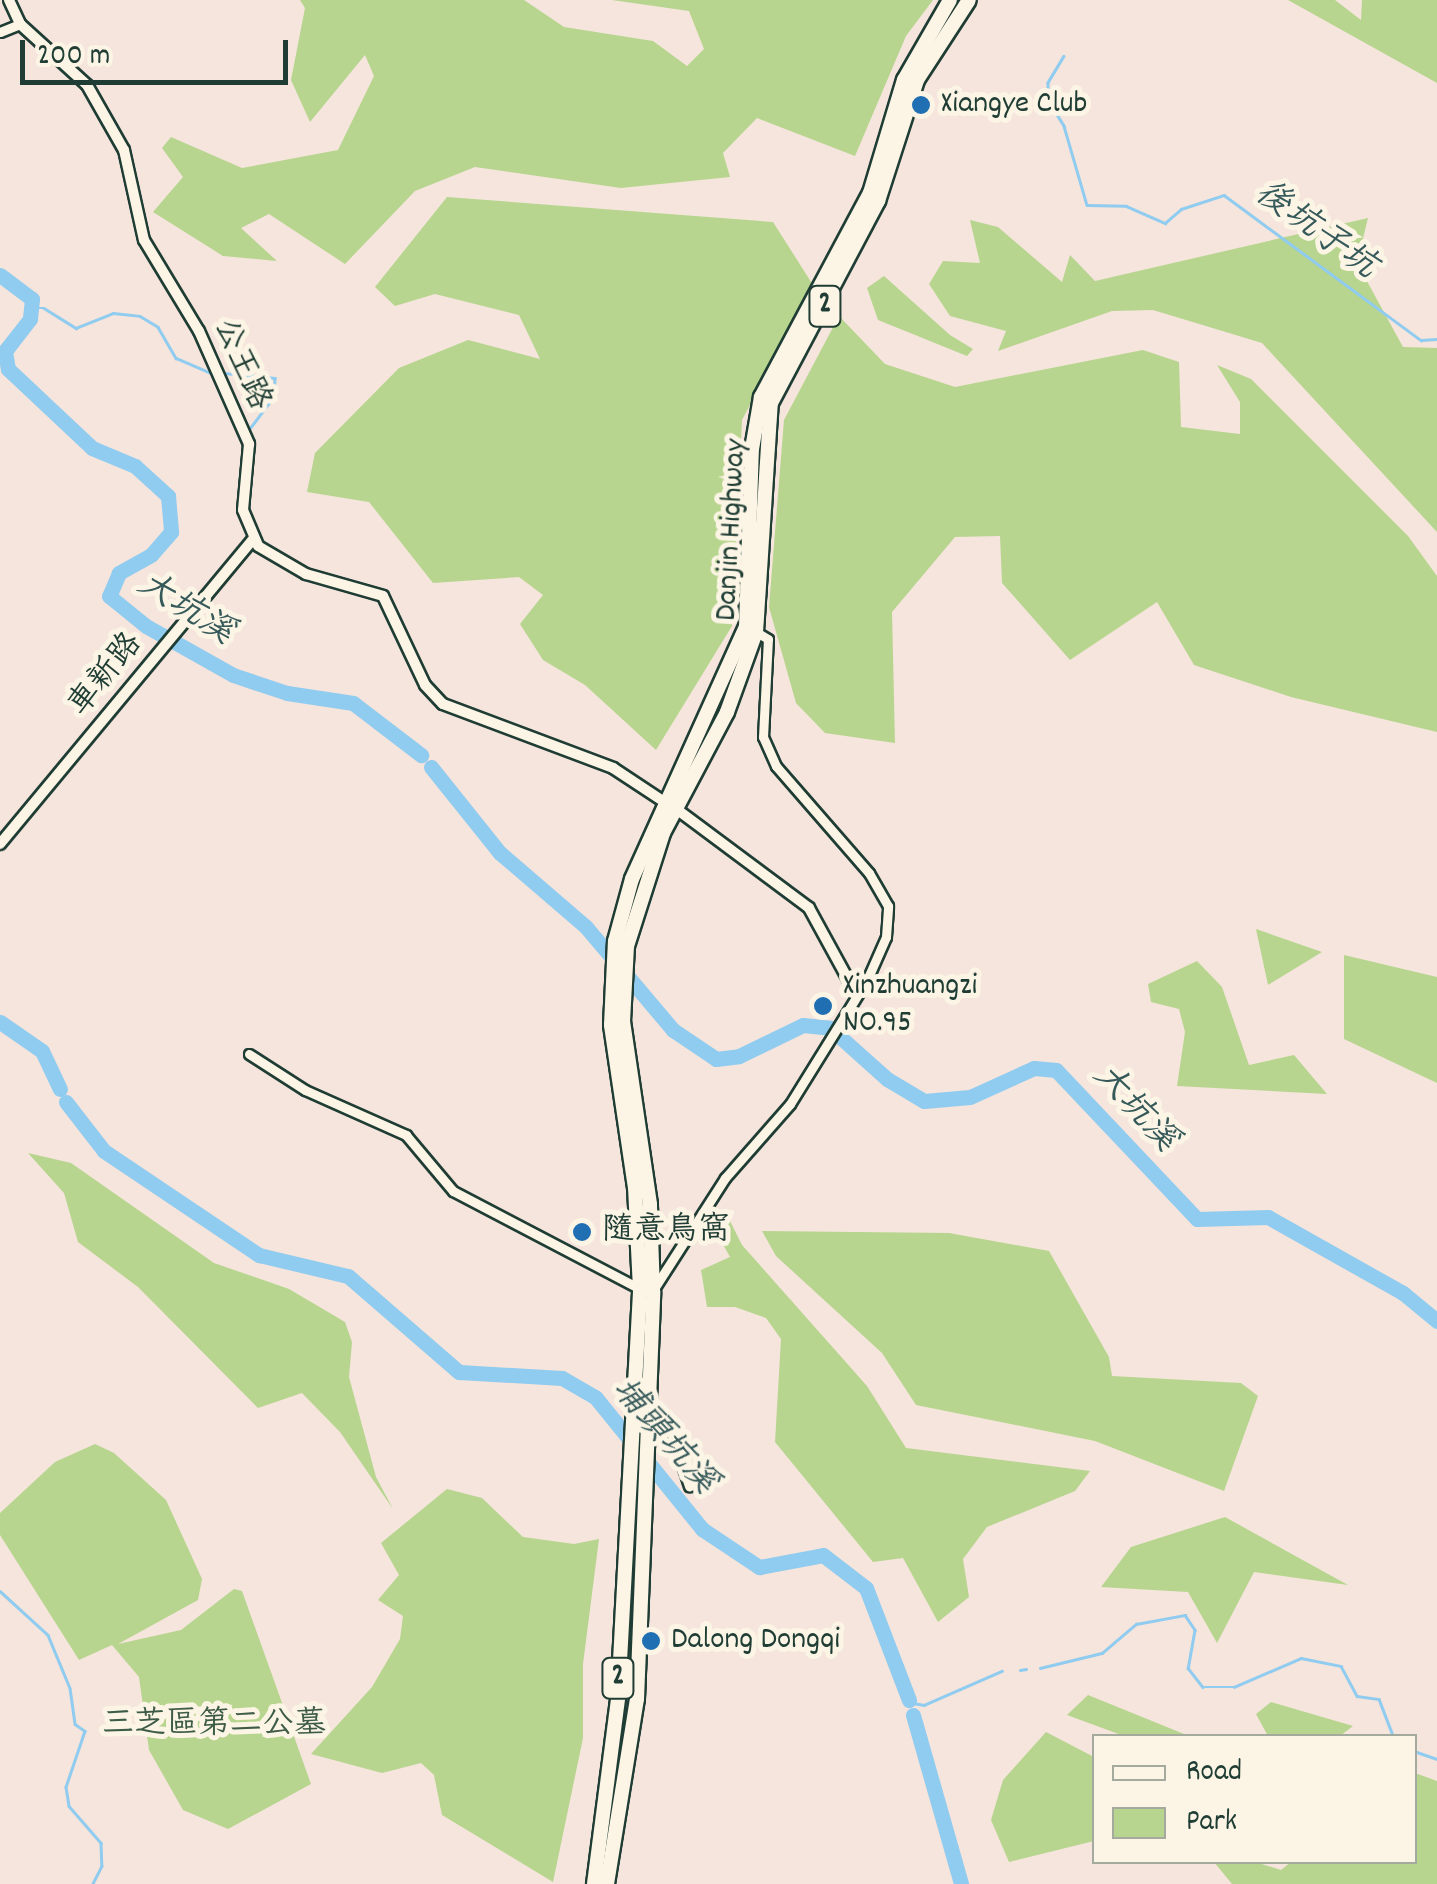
<!DOCTYPE html>
<meta charset="utf-8">
<style>
body{margin:0}
#map{position:relative;width:1437px;height:1884px;overflow:hidden;background:#f5e5dc;font-family:Dekko,"LXGW WenKai TC",sans-serif}
div>[style]{position:absolute}
[style*='--x']{left:calc(var(--x)*1px);top:calc(var(--y)*1px);width:calc(var(--w)*1px);rotate:calc(var(--a)*1deg)}
.green>*{inset:0;background:#b7d58e}
.stream>*{height:2.5px;margin:-1.25px;padding:0 1.25px;transform-origin:1.25px;border-radius:1.25px;background:#90cbf0}
.river>*{height:15px;margin:-7.5px;padding:0 7.5px;transform-origin:7.5px;border-radius:7.5px;background:#90cbf0}
.roads{filter:drop-shadow(2px 0 #1f3d34) drop-shadow(-2px 0 #1f3d34) drop-shadow(0 2px #1f3d34) drop-shadow(0 -2px #1f3d34)}
.minor>*{height:9px;margin:-4.5px;padding:0 4.5px;transform-origin:4.5px;border-radius:4.5px;background:#fcf5e5}
.tertiary>*{height:10px;margin:-5px;padding:0 5px;transform-origin:5px;border-radius:5px;background:#fcf5e5}
.primary>*{height:14px;margin:-7px;padding:0 7px;transform-origin:7px;border-radius:7px;background:#fcf5e5}
.dots>*{width:28px;height:28px;translate:-50% -50%;box-sizing:border-box;border:5px solid #fcf5e5;border-radius:50%}
span{translate:-50% -50%;white-space:nowrap;text-align:center;line-height:1.15;-webkit-text-stroke:10px #fcf5e5;paint-order:stroke}
.shield-label span{padding:2px 8px;background:#fcf5e5;border:2px solid;border-radius:8px;-webkit-text-stroke-width:0}
.shield-label{font-size:30px;color:#1f3d34;font-weight:700}
.poi-label{font-size:32px;color:#1f3d34}
.left{translate:0 -50%;text-align:left}
.street-label{font-size:32px;color:#1f3d34}
.park-label{font-size:32px;color:#3d5b46}
.water-label{font-size:35px;color:#36595a;font-style:italic}
.legend{position:absolute;left:1092px;top:1734px;width:325px;height:130px;box-sizing:border-box;background:#fcf5e5;border:2px solid #a4ab9e;margin:0;padding:12px 18px;list-style:none;font-size:30px;color:#1f3d34}
.legend li{display:flex;align-items:center;gap:20px;height:50px}
.legend b{width:50px;border:2px solid #a4ab9e}
.scale{position:absolute;left:20px;top:40px;width:268px;height:45px;box-sizing:border-box;border:5px solid #1f3d34;border-top:0;padding-left:12px;font-size:30px;line-height:35px;white-space:nowrap;color:#1f3d34;-webkit-text-stroke:8px #fcf5e5;paint-order:stroke}
</style>
<div id="map">
<div class="green">
<i style="clip-path:polygon(300px 0,524px 0,564px 27px,653px 41px,687px 66px,704px 49px,689px 11px,612px 0,933px 0,906px 36px,855px 156px,757px 118px,723px 153px,730px 177px,621px 188px,475px 167px,415px 191px,345px 264px,269px 214px,241px 228px,277px 261px,223px 256px,153px 212px,183px 177px,162px 148px,171px 137px,242px 168px,338px 150px,374px 76px,365px 55px,310px 122px,291px 80px,305px 8px)"></i>
<i style="clip-path:polygon(1288px 0,1335px 0,1361px 20px,1362px 0,1437px 0,1437px 83px)"></i>
<i style="clip-path:polygon(447px 197px,773px 222px,813px 285px,742px 420px,732px 626px,656px 750px,585px 685px,543px 660px,520px 624px,543px 595px,519px 577px,433px 583px,369px 502px,307px 492px,315px 453px,399px 368px,468px 340px,540px 359px,519px 315px,435px 294px,395px 306px,375px 287px)"></i>
<i style="clip-path:polygon(1368px 218px,1357px 263px,1403px 347px,1437px 348px,1437px 532px,1262px 343px,1153px 310px,1112px 311px,998px 351px,1006px 331px,950px 316px,929px 284px,943px 261px,980px 263px,970px 220px,998px 227px,1062px 282px,1070px 255px,1095px 281px)"></i>
<i style="clip-path:polygon(884px 276px,950px 335px,973px 349px,967px 356px,878px 320px,867px 288px)"></i>
<i style="clip-path:polygon(839px 316px,885px 364px,955px 387px,1143px 350px,1179px 362px,1181px 427px,1240px 434px,1240px 402px,1217px 365px,1251px 379px,1408px 536px,1437px 576px,1437px 732px,1291px 697px,1194px 665px,1157px 602px,1070px 660px,1002px 583px,1000px 536px,955px 537px,892px 612px,895px 743px,825px 733px,796px 703px,769px 607px,784px 420px)"></i>
<i style="clip-path:polygon(1256px 929px,1322px 952px,1268px 985px)"></i>
<i style="clip-path:polygon(1344px 955px,1437px 977px,1437px 1083px,1344px 1039px)"></i>
<i style="clip-path:polygon(1197px 961px,1222px 987px,1249px 1065px,1294px 1055px,1327px 1094px,1177px 1086px,1185px 1032px,1179px 1009px,1151px 1002px,1148px 984px)"></i>
<i style="clip-path:polygon(28px 1153px,71px 1163px,214px 1263px,289px 1289px,345px 1322px,352px 1342px,349px 1377px,376px 1477px,393px 1509px,340px 1432px,302px 1393px,258px 1408px,138px 1287px,78px 1242px,64px 1193px)"></i>
<i style="clip-path:polygon(728px 1217px,742px 1245px,867px 1386px,906px 1448px,1090px 1471px,1075px 1491px,987px 1527px,963px 1559px,969px 1597px,938px 1622px,903px 1558px,873px 1562px,775px 1442px,781px 1339px,766px 1318px,735px 1307px,707px 1307px,701px 1270px,730px 1257px,714px 1228px)"></i>
<i style="clip-path:polygon(762px 1231px,949px 1233px,1049px 1251px,1109px 1357px,1112px 1376px,1241px 1383px,1258px 1396px,1224px 1491px,1095px 1441px,916px 1405px,882px 1353px,776px 1256px)"></i>
<i style="clip-path:polygon(95px 1444px,114px 1453px,166px 1500px,202px 1579px,198px 1600px,118px 1644px,181px 1630px,234px 1589px,242px 1591px,311px 1784px,228px 1829px,183px 1810px,149px 1750px,139px 1677px,112px 1645px,79px 1660px,0 1535px,0 1513px,55px 1462px)"></i>
<i style="clip-path:polygon(447px 1489px,482px 1498px,523px 1537px,574px 1544px,599px 1539px,583px 1664px,583px 1738px,553px 1882px,442px 1815px,434px 1775px,421px 1763px,382px 1773px,311px 1754px,372px 1687px,400px 1639px,403px 1616px,378px 1600px,399px 1575px,381px 1543px)"></i>
<i style="clip-path:polygon(1225px 1517px,1348px 1585px,1254px 1572px,1217px 1643px,1188px 1592px,1101px 1587px,1131px 1547px)"></i>
<i style="clip-path:polygon(1088px 1695px,1184px 1734px,1187px 1736px,1124px 1736px,1067px 1715px)"></i>
<i style="clip-path:polygon(1271px 1702px,1353px 1726px,1340px 1736px,1268px 1736px,1256px 1714px)"></i>
<i style="clip-path:polygon(1046px 1732px,1094px 1757px,1094px 1841px,1009px 1862px,991px 1820px,1003px 1780px)"></i>
<i style="clip-path:polygon(1415px 1773px,1437px 1781px,1437px 1884px,1232px 1884px,1214px 1862px,1255px 1862px,1281px 1870px,1291px 1862px,1414px 1862px)"></i>
</div>
<div class="stream">
<i style="--x:1064;--y:56;--w:31;--a:121"></i>
<i style="--x:1048;--y:83;--w:17;--a:90"></i>
<i style="--x:1048;--y:100;--w:31;--a:58"></i>
<i style="--x:1064;--y:126;--w:82;--a:73.8"></i>
<i style="--x:1087;--y:205;--w:39;--a:1"></i>
<i style="--x:1126;--y:206;--w:43;--a:23.6"></i>
<i style="--x:1165;--y:223;--w:21;--a:-41"></i>
<i style="--x:1181;--y:209;--w:45;--a:-18"></i>
<i style="--x:1224;--y:195;--w:245;--a:36.4"></i>
<i style="--x:1421;--y:340;--w:16;--a:-4"></i>
<i style="--x:31;--y:308;--w:13;--a:0"></i>
<i style="--x:44;--y:308;--w:38;--a:32"></i>
<i style="--x:76;--y:328;--w:40;--a:-22"></i>
<i style="--x:113;--y:313;--w:27;--a:6"></i>
<i style="--x:140;--y:316;--w:21;--a:31"></i>
<i style="--x:158;--y:327;--w:36;--a:60"></i>
<i style="--x:176;--y:358;--w:38;--a:23"></i>
<i style="--x:224;--y:373;--w:51;--a:5.6"></i>
<i style="--x:275;--y:378;--w:19;--a:93"></i>
<i style="--x:274;--y:397;--w:39;--a:127"></i>
<i style="--x:0;--y:1591;--w:65;--a:42.5"></i>
<i style="--x:48;--y:1635;--w:57;--a:67.5"></i>
<i style="--x:70;--y:1688;--w:36;--a:82"></i>
<i style="--x:75;--y:1724;--w:12;--a:35"></i>
<i style="--x:85;--y:1731;--w:59;--a:108.7"></i>
<i style="--x:66;--y:1787;--w:19;--a:81"></i>
<i style="--x:69;--y:1806;--w:49;--a:49.1"></i>
<i style="--x:101;--y:1843;--w:23;--a:88"></i>
<i style="--x:102;--y:1866;--w:20;--a:117"></i>
<i style="--x:1040;--y:1668;--w:64;--a:-13.6"></i>
<i style="--x:1102;--y:1653;--w:45;--a:-40.5"></i>
<i style="--x:1136;--y:1624;--w:50;--a:-10.4"></i>
<i style="--x:1185;--y:1615;--w:18;--a:56"></i>
<i style="--x:1195;--y:1630;--w:39;--a:100"></i>
<i style="--x:1188;--y:1668;--w:24;--a:52"></i>
<i style="--x:1203;--y:1687;--w:31;--a:0"></i>
<i style="--x:1234;--y:1687;--w:73;--a:-23.4"></i>
<i style="--x:1301;--y:1658;--w:41;--a:11.3"></i>
<i style="--x:1341;--y:1666;--w:34;--a:62"></i>
<i style="--x:1357;--y:1696;--w:22;--a:8"></i>
<i style="--x:1379;--y:1699;--w:40;--a:69"></i>
<i style="--x:1020;--y:1670;--w:6;--a:-9"></i>
<i style="--x:902;--y:1684;--w:22;--a:60"></i>
<i style="--x:913;--y:1703;--w:11;--a:10"></i>
<i style="--x:924;--y:1705;--w:85;--a:-23.6"></i>
<i style="--x:1414;--y:1751;--w:24;--a:19"></i>
</div>
<div class="river">
<i style="--x:0;--y:275;--w:40;--a:37"></i>
<i style="--x:32;--y:299;--w:20;--a:96"></i>
<i style="--x:30;--y:319;--w:41;--a:128"></i>
<i style="--x:5;--y:351;--w:18;--a:81"></i>
<i style="--x:8;--y:369;--w:115;--a:43.2"></i>
<i style="--x:92;--y:448;--w:47;--a:22.7"></i>
<i style="--x:135;--y:466;--w:45;--a:42.3"></i>
<i style="--x:168;--y:496;--w:36;--a:85"></i>
<i style="--x:171;--y:532;--w:30;--a:131"></i>
<i style="--x:151;--y:555;--w:37;--a:151"></i>
<i style="--x:119;--y:573;--w:25;--a:113"></i>
<i style="--x:109;--y:596;--w:48;--a:39"></i>
<i style="--x:146;--y:626;--w:100;--a:29.4"></i>
<i style="--x:233;--y:675;--w:57;--a:18.4"></i>
<i style="--x:287;--y:693;--w:67;--a:8.6"></i>
<i style="--x:353;--y:703;--w:86;--a:37.4"></i>
<i style="--x:431;--y:767;--w:110;--a:51.3"></i>
<i style="--x:500;--y:853;--w:113;--a:40.7"></i>
<i style="--x:586;--y:927;--w:135;--a:49.8"></i>
<i style="--x:673;--y:1030;--w:52;--a:34"></i>
<i style="--x:716;--y:1059;--w:23;--a:-7"></i>
<i style="--x:739;--y:1056;--w:71;--a:-25.8"></i>
<i style="--x:803;--y:1025;--w:27;--a:6"></i>
<i style="--x:830;--y:1028;--w:76;--a:41.8"></i>
<i style="--x:887;--y:1079;--w:43;--a:30.7"></i>
<i style="--x:924;--y:1101;--w:46;--a:-5"></i>
<i style="--x:970;--y:1097;--w:70;--a:-24.4"></i>
<i style="--x:1034;--y:1068;--w:22;--a:5"></i>
<i style="--x:1056;--y:1070;--w:205;--a:46.6"></i>
<i style="--x:1197;--y:1219;--w:71;--a:-1.6"></i>
<i style="--x:1268;--y:1217;--w:155;--a:29.4"></i>
<i style="--x:1403;--y:1293;--w:44;--a:39.5"></i>
<i style="--x:0;--y:1022;--w:51;--a:34.6"></i>
<i style="--x:42;--y:1051;--w:42;--a:64.7"></i>
<i style="--x:66;--y:1102;--w:62;--a:52.2"></i>
<i style="--x:104;--y:1151;--w:187;--a:33.9"></i>
<i style="--x:259;--y:1255;--w:91;--a:13.3"></i>
<i style="--x:348;--y:1276;--w:147;--a:40.9"></i>
<i style="--x:459;--y:1372;--w:103;--a:3.3"></i>
<i style="--x:562;--y:1378;--w:39;--a:30"></i>
<i style="--x:596;--y:1398;--w:169;--a:51"></i>
<i style="--x:702;--y:1529;--w:69;--a:33.7"></i>
<i style="--x:759;--y:1567;--w:65;--a:-10.6"></i>
<i style="--x:823;--y:1555;--w:54;--a:37.5"></i>
<i style="--x:866;--y:1588;--w:120;--a:69"></i>
<i style="--x:913;--y:1715;--w:176;--a:74.1"></i>
</div>
<div class="roads">
<div class="minor">
<i style="--x:0;--y:32;--w:22;--a:-22"></i>
<i style="--x:249;--y:1054;--w:67;--a:32.7"></i>
<i style="--x:305;--y:1090;--w:111;--a:24"></i>
<i style="--x:406;--y:1135;--w:73;--a:50"></i>
<i style="--x:453;--y:1191;--w:213;--a:27.6"></i>
<i style="--x:655;--y:1287;--w:130;--a:-57.3"></i>
<i style="--x:725;--y:1178;--w:98;--a:-48.7"></i>
<i style="--x:790;--y:1104;--w:146;--a:-58.2"></i>
<i style="--x:867;--y:980;--w:47;--a:-66.2"></i>
<i style="--x:886;--y:937;--w:31;--a:-86"></i>
<i style="--x:888;--y:906;--w:38;--a:-120"></i>
<i style="--x:869;--y:873;--w:142;--a:-131"></i>
<i style="--x:776;--y:766;--w:32;--a:-114"></i>
<i style="--x:763;--y:737;--w:98;--a:-87.1"></i>
<i style="--x:768;--y:639;--w:17;--a:-149"></i>
<i style="--x:647;--y:1412;--w:22;--a:22"></i>
<i style="--x:667;--y:1420;--w:70;--a:71.6"></i>
</div>
<div class="tertiary">
<i style="--x:9;--y:0;--w:26;--a:65"></i>
<i style="--x:20;--y:24;--w:91;--a:42.3"></i>
<i style="--x:87;--y:85;--w:75;--a:60.4"></i>
<i style="--x:124;--y:150;--w:92;--a:77.5"></i>
<i style="--x:144;--y:240;--w:106;--a:58.9"></i>
<i style="--x:199;--y:331;--w:124;--a:66.1"></i>
<i style="--x:249;--y:444;--w:66;--a:95.2"></i>
<i style="--x:243;--y:510;--w:39;--a:67"></i>
<i style="--x:258;--y:546;--w:56;--a:30.3"></i>
<i style="--x:306;--y:574;--w:80;--a:15.9"></i>
<i style="--x:383;--y:596;--w:98;--a:64.7"></i>
<i style="--x:425;--y:685;--w:26;--a:47"></i>
<i style="--x:443;--y:704;--w:182;--a:20.6"></i>
<i style="--x:613;--y:768;--w:56;--a:33.4"></i>
<i style="--x:679;--y:811;--w:162;--a:36.7"></i>
<i style="--x:809;--y:908;--w:96;--a:61.3"></i>
<i style="--x:0;--y:844;--w:396;--a:-50.3"></i>
</div>
<div class="primary">
<i style="--x:594;--y:1884;--w:188;--a:-82.6"></i>
<i style="--x:618;--y:1698;--w:410;--a:-86.9"></i>
<i style="--x:640;--y:1289;--w:101;--a:-92.8"></i>
<i style="--x:635;--y:1188;--w:165;--a:-98.4"></i>
<i style="--x:611;--y:1025;--w:84;--a:-87.3"></i>
<i style="--x:615;--y:941;--w:64;--a:-74.7"></i>
<i style="--x:632;--y:879;--w:277;--a:-65.7"></i>
<i style="--x:746;--y:627;--w:178;--a:-88.1"></i>
<i style="--x:752;--y:449;--w:53;--a:-80.2"></i>
<i style="--x:761;--y:397;--w:231;--a:-61.9"></i>
<i style="--x:870;--y:193;--w:118;--a:-73.3"></i>
<i style="--x:904;--y:80;--w:92;--a:-60.1"></i>
<i style="--x:607;--y:1884;--w:187;--a:-80.8"></i>
<i style="--x:637;--y:1699;--w:407;--a:-87.7"></i>
<i style="--x:653;--y:1292;--w:88;--a:-92"></i>
<i style="--x:650;--y:1204;--w:184;--a:-98.4"></i>
<i style="--x:623;--y:1022;--w:76;--a:-87"></i>
<i style="--x:627;--y:946;--w:119;--a:-72.3"></i>
<i style="--x:663;--y:833;--w:137;--a:-62.1"></i>
<i style="--x:727;--y:712;--w:85;--a:-70.1"></i>
<i style="--x:756;--y:632;--w:229;--a:-86.3"></i>
<i style="--x:771;--y:403;--w:229;--a:-62.1"></i>
<i style="--x:878;--y:201;--w:127;--a:-72.1"></i>
<i style="--x:917;--y:80;--w:95;--a:-57"></i>
</div>
</div>
<div class="dots">
<i style="left:921px;top:105px;background:#1f6fb2"></i>
<i style="left:823px;top:1006px;background:#1f6fb2"></i>
<i style="left:582px;top:1232px;background:#1f6fb2"></i>
<i style="left:651px;top:1641px;background:#1f6fb2"></i>
</div>
<div class="shield-label">
<span style="left:825px;top:306px">2</span>
<span style="left:618px;top:1678px">2</span>
</div>
<div class="poi-label">
<span class="left" style="left:941px;top:105px">Xiangye Club</span>
<span class="left" style="left:843px;top:1006px">Xinzhuangzi<br>NO.95</span>
<span class="left" style="left:602px;top:1232px">隨意鳥窩</span>
<span class="left" style="left:671px;top:1641px">Dalong Dongqi</span>
</div>
<div class="street-label">
<span style="left:240px;top:365px;rotate:66deg">公王路</span>
<span style="left:733px;top:530px;rotate:-87deg">Danjin Highway</span>
<span style="left:107px;top:676px;rotate:-51deg">車新路</span>
</div>
<div class="park-label">
<span style="left:214px;top:1726px">三芝區第二公墓</span>
</div>
<div class="water-label">
<span style="left:1315px;top:231px;rotate:36deg">後坑子坑</span>
<span style="left:185px;top:610px;rotate:32deg">大坑溪</span>
<span style="left:1134px;top:1109px;rotate:47deg">大坑溪</span>
<span style="left:663px;top:1437px;rotate:49deg">埔頭坑溪</span>
</div>
<ul class="legend">
<li><b style="height:12px;background:#fcf5e5"></b>Road</li>
<li><b style="height:28px;background:#b7d58e"></b>Park</li>
</ul>
<div class="scale">200 m</div>
</div>
